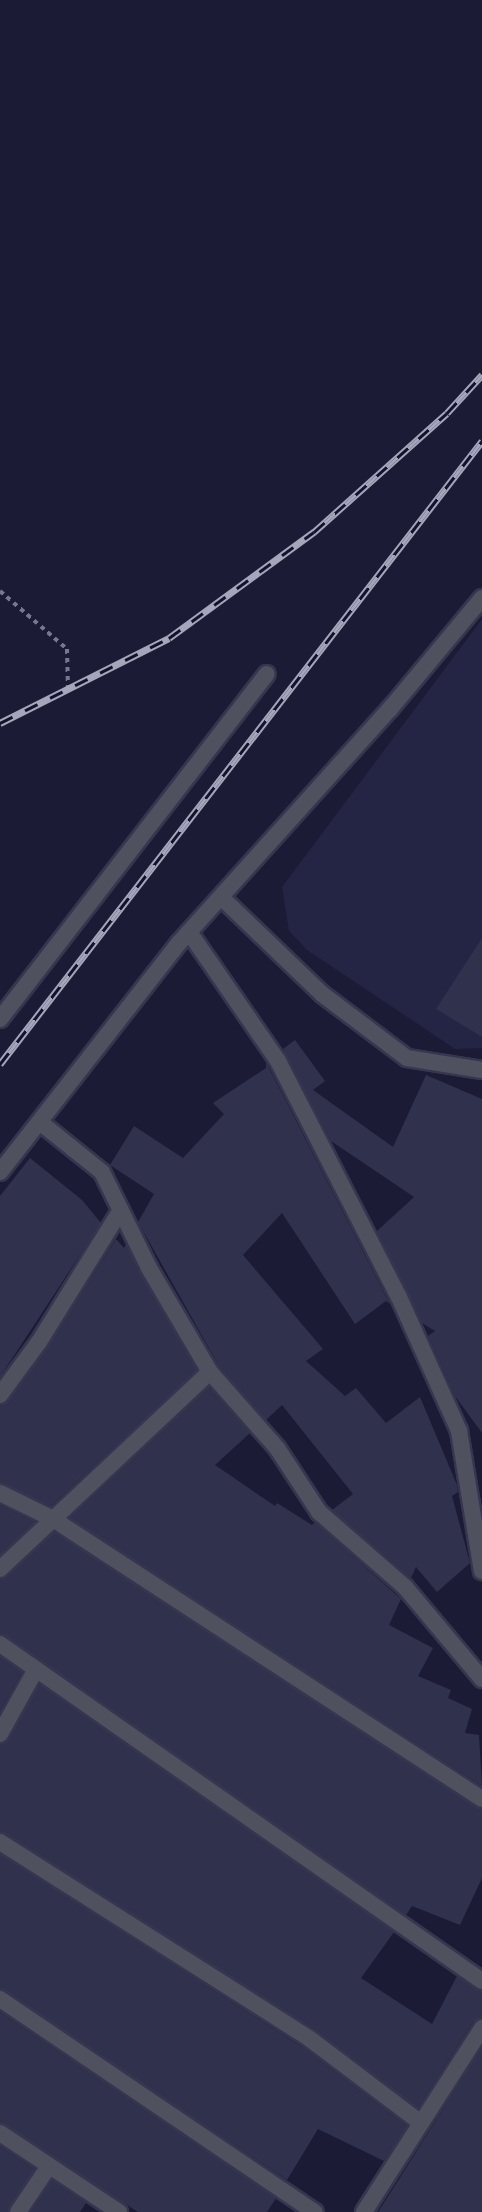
<!DOCTYPE html>
<style>
body{margin:0}
#map{position:relative;width:482px;height:2212px;overflow:hidden;background:#1b1b36;font-family:"DejaVu Sans",sans-serif}
div>[style]{position:absolute}
[style*='--x']{left:calc(var(--x)*1px);top:calc(var(--y)*1px);width:calc(var(--w)*1px);rotate:calc(var(--a)*1deg)}
.built>*{inset:0;background:#242444}
.building>*{inset:0;background:#30314d}
.path>*{height:4px;margin-top:-2px;transform-origin:0;background:repeating-linear-gradient(90deg,#77788e 0 4.5px,transparent 0 9px)}
.roads{filter:drop-shadow(2px 0 #363650) drop-shadow(-2px 0 #363650) drop-shadow(0 2px #363650) drop-shadow(0 -2px #363650)}
.minor>*{height:16px;margin:-8px;padding:0 8px;transform-origin:8px;border-radius:8px;background:#50515e}
.tertiary>*{height:16px;margin:-8px;padding:0 8px;transform-origin:8px;border-radius:8px;background:#50515e}
.rail>*{height:7px;margin-top:-3.5px;transform-origin:0;background:repeating-linear-gradient(90deg,#12122b 0 14px,#a5a6bb 0 28px);box-sizing:border-box;border-block:2px solid #a5a6bb}
span{translate:-50% -50%;white-space:nowrap;text-align:center;line-height:1.15;-webkit-text-stroke:4.5px #12122b;paint-order:stroke}
</style>
<div id="map">
<div class="built">
<i style="clip-path:polygon(482px 619px,482px 1048px,455px 1049px,307px 950px,289px 931px,282px 887px)"></i>
</div>
<div class="building">
<i style="clip-path:polygon(482px 938px,482px 1037px,436px 1009px)"></i>
<i style="clip-path:polygon(295px 1040px,325px 1081px,313px 1090px,393px 1147px,426px 1075px,482px 1099px,482px 1433px,455px 1396px,428px 1336px,435px 1331px,422px 1323px,377px 1231px,414px 1197px,331px 1141px,283px 1049px)"></i>
<i style="clip-path:polygon(266px 1062px,390px 1304px,386px 1301px,355px 1324px,282px 1213px,243px 1255px,323px 1349px,306px 1361px,345px 1396px,356px 1388px,386px 1423px,420px 1397px,457px 1485px,458px 1492px,452px 1496px,470px 1563px,437px 1592px,416px 1567px,411px 1578px,332px 1510px,353px 1494px,282px 1405px,266px 1420px,219px 1366px,138px 1222px,154px 1194px,110px 1165px,134px 1126px,183px 1158px,224px 1114px,213px 1103px,266px 1068px)"></i>
<i style="clip-path:polygon(30px 1158px,82px 1200px,101px 1223px,0 1377px,0 1196px)"></i>
<i style="clip-path:polygon(116px 1239px,124px 1248px,126px 1244px,197px 1370px,51px 1506px,0 1483px,0 1405px,8px 1401px,47px 1348px)"></i>
<i style="clip-path:polygon(209px 1387px,250px 1433px,215px 1465px,275px 1506px,277px 1503px,312px 1525px,315px 1522px,401px 1599px,389px 1625px,433px 1648px,418px 1676px,451px 1690px,448px 1698px,472px 1709px,465px 1733px,479px 1735px,482px 1786px,70px 1518px)"></i>
<i style="clip-path:polygon(0 1505px,35px 1522px,0 1555px)"></i>
<i style="clip-path:polygon(54px 1532px,482px 1809px,482px 1878px,460px 1925px,412px 1906px,406px 1915px,0 1634px,0 1579px)"></i>
<i style="clip-path:polygon(0 1657px,22px 1672px,0 1712px)"></i>
<i style="clip-path:polygon(39px 1684px,394px 1932px,361px 1978px,432px 2024px,457px 1976px,482px 1991px,482px 2018px,473px 2022px,418px 2108px,316px 2030px,0 1832px,0 1744px,9px 1739px)"></i>
<i style="clip-path:polygon(0 1854px,304px 2048px,407px 2126px,384px 2161px,318px 2129px,287px 2180px,0 1989px)"></i>
<i style="clip-path:polygon(0 2012px,276px 2198px,267px 2212px,138px 2212px,0 2123px)"></i>
<i style="clip-path:polygon(482px 2047px,482px 2212px,378px 2212px,399px 2179px)"></i>
<i style="clip-path:polygon(0 2146px,35px 2169px,8px 2212px,0 2212px)"></i>
<i style="clip-path:polygon(52px 2180px,86px 2203px,80px 2212px,31px 2212px)"></i>
</div>
<div class="path">
<i style="--x:0;--y:591;--w:89;--a:40.9"></i>
<i style="--x:67;--y:649;--w:41;--a:88.6"></i>
</div>
<div class="roads">
<div class="minor">
<i style="--x:221;--y:897;--w:140;--a:43.8"></i>
<i style="--x:322;--y:994;--w:106;--a:37"></i>
<i style="--x:407;--y:1058;--w:76;--a:9.1"></i>
<i style="--x:0;--y:1019;--w:436;--a:-52.3"></i>
<i style="--x:41;--y:1123;--w:78;--a:38.8"></i>
<i style="--x:102;--y:1172;--w:107;--a:63.9"></i>
<i style="--x:149;--y:1268;--w:121;--a:59.6"></i>
<i style="--x:210;--y:1372;--w:101;--a:48.6"></i>
<i style="--x:277;--y:1448;--w:77;--a:56.7"></i>
<i style="--x:319;--y:1512;--w:114;--a:41.1"></i>
<i style="--x:405;--y:1587;--w:120;--a:50.1"></i>
<i style="--x:0;--y:1172;--w:292;--a:-52"></i>
<i style="--x:180;--y:942;--w:314;--a:-48"></i>
<i style="--x:390;--y:709;--w:144;--a:-50.3"></i>
<i style="--x:0;--y:1395;--w:66;--a:-53.7"></i>
<i style="--x:39;--y:1342;--w:155;--a:-58.2"></i>
<i style="--x:0;--y:1493;--w:59;--a:26.1"></i>
<i style="--x:53;--y:1519;--w:512;--a:33.13"></i>
<i style="--x:0;--y:1569;--w:288;--a:-43.2"></i>
<i style="--x:0;--y:1644;--w:588;--a:34.96"></i>
<i style="--x:0;--y:1734;--w:74;--a:-61"></i>
<i style="--x:0;--y:1842;--w:367;--a:32.4"></i>
<i style="--x:310;--y:2039;--w:139;--a:37.1"></i>
<i style="--x:0;--y:1999;--w:380;--a:34.1"></i>
<i style="--x:0;--y:2133;--w:143;--a:33.6"></i>
<i style="--x:18;--y:2212;--w:55;--a:-56"></i>
<i style="--x:364;--y:2212;--w:219;--a:-57.3"></i>
</div>
<div class="tertiary">
<i style="--x:189;--y:932;--w:157;--a:55.4"></i>
<i style="--x:278;--y:1061;--w:263;--a:62.9"></i>
<i style="--x:398;--y:1295;--w:149;--a:65.8"></i>
<i style="--x:459;--y:1431;--w:142;--a:80.7"></i>
</div>
</div>
<div class="rail">
<i style="--x:0;--y:723;--w:189;--a:-26.7"></i>
<i style="--x:169;--y:638;--w:180;--a:-36.2"></i>
<i style="--x:314;--y:532;--w:178;--a:-41.8"></i>
<i style="--x:447;--y:413;--w:52;--a:-47.4"></i>
<i style="--x:0;--y:1064;--w:788;--a:-52.27"></i>
</div>
</div>
